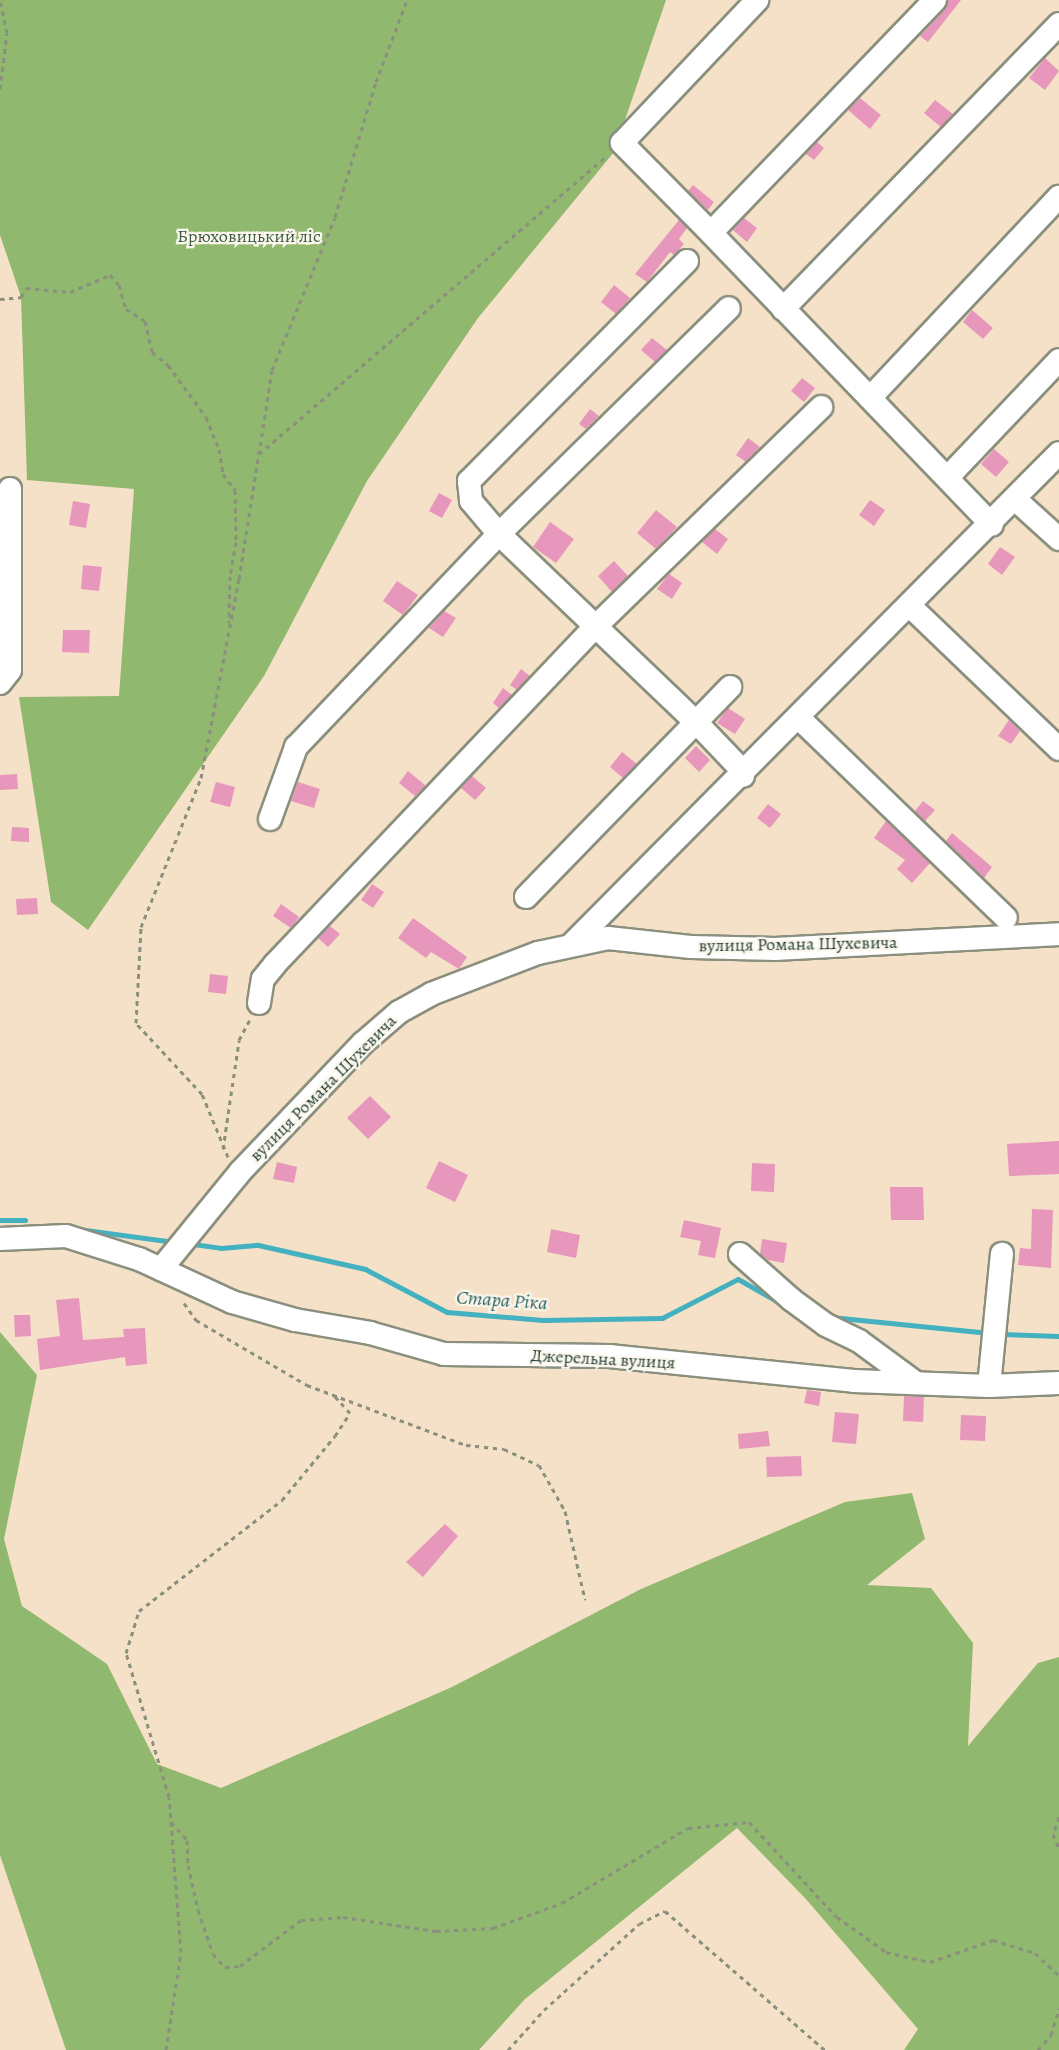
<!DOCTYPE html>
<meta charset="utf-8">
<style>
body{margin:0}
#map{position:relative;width:1059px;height:2050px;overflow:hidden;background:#f5e1c8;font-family:Alegreya,serif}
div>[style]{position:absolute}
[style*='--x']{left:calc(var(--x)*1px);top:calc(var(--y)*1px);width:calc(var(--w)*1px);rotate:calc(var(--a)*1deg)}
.forest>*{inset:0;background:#90b86e}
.stream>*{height:5px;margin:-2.5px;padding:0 2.5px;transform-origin:2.5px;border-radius:2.5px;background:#44b1c1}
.building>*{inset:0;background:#e796bc}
.path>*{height:3px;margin-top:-1.5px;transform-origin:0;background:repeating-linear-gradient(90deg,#8a8f7e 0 4.5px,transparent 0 9px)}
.roads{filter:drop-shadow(2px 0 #8a8f7e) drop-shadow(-2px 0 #8a8f7e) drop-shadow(0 2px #8a8f7e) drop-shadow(0 -2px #8a8f7e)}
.minor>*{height:22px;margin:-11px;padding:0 11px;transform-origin:11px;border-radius:11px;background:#fff}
span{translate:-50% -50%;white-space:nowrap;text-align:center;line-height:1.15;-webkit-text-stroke:4.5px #fbf7ec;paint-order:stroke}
.park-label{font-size:18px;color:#3d5c43}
.street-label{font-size:18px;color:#1f3d34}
.water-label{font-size:20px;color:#2a605e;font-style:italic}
</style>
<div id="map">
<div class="forest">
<i style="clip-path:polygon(0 0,666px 0,614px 152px,478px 318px,367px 481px,264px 676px,88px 930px,51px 902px,19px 697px,119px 696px,134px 489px,27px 480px,21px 297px,0 235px)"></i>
<i style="clip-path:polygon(0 1332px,37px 1375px,4px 1539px,22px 1606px,107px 1664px,157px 1764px,221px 1788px,452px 1687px,641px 1589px,845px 1502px,912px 1493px,925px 1539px,867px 1585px,931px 1588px,973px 1643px,968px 1746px,1038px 1663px,1059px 1657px,1059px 2050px,904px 2050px,918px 2029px,805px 1898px,737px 1828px,525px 1999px,479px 2050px,66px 2050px,0 1855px)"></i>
</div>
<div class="stream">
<i style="--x:0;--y:1220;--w:25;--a:0"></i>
<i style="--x:78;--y:1229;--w:97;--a:7.7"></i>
<i style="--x:193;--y:1244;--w:28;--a:8"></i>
<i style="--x:221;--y:1248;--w:37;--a:-5"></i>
<i style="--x:258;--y:1245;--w:110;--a:12.6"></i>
<i style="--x:365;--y:1269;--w:93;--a:27.7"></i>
<i style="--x:447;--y:1312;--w:96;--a:4.8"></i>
<i style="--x:543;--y:1320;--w:119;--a:-1"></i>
<i style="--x:662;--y:1318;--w:85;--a:-27.2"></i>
<i style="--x:738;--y:1279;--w:48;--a:29.7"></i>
<i style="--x:831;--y:1317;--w:159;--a:5.8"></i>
<i style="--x:999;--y:1334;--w:60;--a:1.9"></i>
</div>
<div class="building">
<i style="clip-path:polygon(948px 0,961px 0,928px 42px,920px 36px,945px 9px)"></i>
<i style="clip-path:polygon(1045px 58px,1059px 71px,1045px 90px,1029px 78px)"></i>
<i style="clip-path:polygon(860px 98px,881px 115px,870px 129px,848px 110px)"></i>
<i style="clip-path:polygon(935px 100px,953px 114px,941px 127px,924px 113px)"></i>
<i style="clip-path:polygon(817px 142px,824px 148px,814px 160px,806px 154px)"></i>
<i style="clip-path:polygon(693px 185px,714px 202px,708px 210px,688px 191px)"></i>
<i style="clip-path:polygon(744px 218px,757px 228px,747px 242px,733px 230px)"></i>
<i style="clip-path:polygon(679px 220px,687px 228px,679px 239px,684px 244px,674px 255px,670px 252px,647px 282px,635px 274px)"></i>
<i style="clip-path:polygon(614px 285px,630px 298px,616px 314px,601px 302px)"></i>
<i style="clip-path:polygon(972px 310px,993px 328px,983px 339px,963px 322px)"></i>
<i style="clip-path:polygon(652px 338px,667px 350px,655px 362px,641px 350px)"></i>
<i style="clip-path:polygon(802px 378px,815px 388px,804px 402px,791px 391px)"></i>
<i style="clip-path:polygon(590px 409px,599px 416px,586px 429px,579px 424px)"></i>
<i style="clip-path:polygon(748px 438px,760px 447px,746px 462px,736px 455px)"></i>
<i style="clip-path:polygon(994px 449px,1009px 462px,996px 477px,981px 464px)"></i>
<i style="clip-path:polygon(439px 493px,452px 500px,442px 518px,429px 511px)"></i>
<i style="clip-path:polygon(870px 500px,885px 510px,874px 526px,859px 515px)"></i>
<i style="clip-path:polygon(73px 501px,90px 504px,86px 528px,69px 525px)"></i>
<i style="clip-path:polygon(656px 510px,677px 527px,656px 549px,637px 533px)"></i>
<i style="clip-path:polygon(550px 522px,574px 539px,556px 563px,533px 547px)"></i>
<i style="clip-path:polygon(715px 529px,728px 539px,717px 554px,702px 542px)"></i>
<i style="clip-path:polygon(1000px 547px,1015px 557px,1002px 575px,988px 564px)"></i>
<i style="clip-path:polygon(614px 561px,628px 576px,612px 592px,598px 576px)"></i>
<i style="clip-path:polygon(83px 565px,102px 567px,99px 591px,81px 589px)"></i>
<i style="clip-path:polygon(669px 574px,682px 583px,672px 599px,657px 589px)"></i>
<i style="clip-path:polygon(397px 581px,418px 595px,403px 615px,383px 601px)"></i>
<i style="clip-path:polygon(444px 611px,456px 618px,443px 637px,429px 628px)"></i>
<i style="clip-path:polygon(63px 630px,90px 630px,89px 653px,62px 652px)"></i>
<i style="clip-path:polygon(521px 669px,530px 676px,517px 690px,510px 685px)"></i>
<i style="clip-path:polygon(503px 688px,512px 695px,499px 708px,493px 703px)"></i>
<i style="clip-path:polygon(728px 708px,745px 719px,735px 734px,717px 723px)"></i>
<i style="clip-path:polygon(1009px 720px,1020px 731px,1011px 744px,998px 736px)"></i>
<i style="clip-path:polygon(696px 746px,710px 760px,699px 772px,685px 758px)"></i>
<i style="clip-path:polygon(622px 752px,637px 764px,623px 778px,610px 767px)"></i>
<i style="clip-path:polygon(408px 771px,426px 786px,415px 796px,399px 783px)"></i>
<i style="clip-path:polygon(17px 774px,18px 789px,0 790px,0 775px)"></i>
<i style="clip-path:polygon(472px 776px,486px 788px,475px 800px,461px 788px)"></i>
<i style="clip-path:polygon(216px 782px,235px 787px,230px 807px,210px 802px)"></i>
<i style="clip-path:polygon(298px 782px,320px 789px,314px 808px,291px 801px)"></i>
<i style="clip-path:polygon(923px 801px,935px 810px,925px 821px,915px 811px)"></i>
<i style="clip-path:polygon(768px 804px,781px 814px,770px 828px,757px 818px)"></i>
<i style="clip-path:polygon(886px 821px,930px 863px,912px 883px,897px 869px,905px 860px,874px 838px)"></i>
<i style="clip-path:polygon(12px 827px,29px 828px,29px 842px,11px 841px)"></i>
<i style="clip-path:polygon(952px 833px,992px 867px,984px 878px,946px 841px)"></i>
<i style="clip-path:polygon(372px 884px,384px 892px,373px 908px,361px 900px)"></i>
<i style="clip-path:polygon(37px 898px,38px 914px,17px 915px,16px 899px)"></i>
<i style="clip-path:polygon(281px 904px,299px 917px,291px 928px,273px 916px)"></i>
<i style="clip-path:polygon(413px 918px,467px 957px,459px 969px,431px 952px,426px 958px,398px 938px)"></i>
<i style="clip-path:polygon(330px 926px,340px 934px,328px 947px,318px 938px)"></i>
<i style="clip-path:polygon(210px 974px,228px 976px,226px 994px,208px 992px)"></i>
<i style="clip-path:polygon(370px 1096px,391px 1117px,368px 1139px,347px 1118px)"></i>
<i style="clip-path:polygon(1059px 1141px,1059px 1174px,1009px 1176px,1007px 1144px)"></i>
<i style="clip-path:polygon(439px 1161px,468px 1175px,455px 1202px,426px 1188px)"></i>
<i style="clip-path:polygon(277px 1162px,297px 1167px,294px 1183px,273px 1179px)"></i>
<i style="clip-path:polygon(752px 1163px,775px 1164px,774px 1192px,751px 1191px)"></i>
<i style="clip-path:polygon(890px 1187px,923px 1187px,924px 1220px,891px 1220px)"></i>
<i style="clip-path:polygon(1032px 1209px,1053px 1210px,1051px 1268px,1018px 1265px,1020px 1248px,1031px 1249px)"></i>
<i style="clip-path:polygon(684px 1220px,721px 1228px,715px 1258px,698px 1255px,701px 1241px,680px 1237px)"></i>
<i style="clip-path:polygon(551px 1229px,580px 1235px,576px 1258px,547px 1252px)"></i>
<i style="clip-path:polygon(762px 1239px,787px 1243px,784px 1263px,768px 1260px,760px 1254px)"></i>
<i style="clip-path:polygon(79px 1298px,83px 1340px,124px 1337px,123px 1329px,145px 1328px,147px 1364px,126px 1366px,125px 1357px,40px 1370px,37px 1339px,60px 1336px,56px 1300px)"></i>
<i style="clip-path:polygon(14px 1315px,30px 1315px,31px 1336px,15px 1337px)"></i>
<i style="clip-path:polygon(807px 1390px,821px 1392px,819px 1406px,804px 1403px)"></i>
<i style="clip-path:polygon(904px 1396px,924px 1397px,923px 1422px,903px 1421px)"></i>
<i style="clip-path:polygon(835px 1412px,859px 1414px,856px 1444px,832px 1442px)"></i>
<i style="clip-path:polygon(961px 1415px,986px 1416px,985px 1441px,960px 1440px)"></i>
<i style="clip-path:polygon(768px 1431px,770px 1446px,739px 1449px,738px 1434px)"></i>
<i style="clip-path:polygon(801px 1456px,802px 1476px,767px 1477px,766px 1457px)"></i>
<i style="clip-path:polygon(445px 1524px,458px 1536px,423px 1577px,406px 1562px)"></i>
</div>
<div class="path">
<i style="--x:0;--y:89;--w:56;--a:-82.9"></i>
<i style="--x:7;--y:33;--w:34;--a:-102"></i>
<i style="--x:0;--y:299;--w:21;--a:-5"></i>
<i style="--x:21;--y:297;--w:10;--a:-61"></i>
<i style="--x:26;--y:288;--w:44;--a:5.2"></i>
<i style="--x:70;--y:292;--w:43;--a:-23"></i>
<i style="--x:110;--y:275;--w:13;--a:48"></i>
<i style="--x:119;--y:285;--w:25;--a:74"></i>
<i style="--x:126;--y:309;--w:22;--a:32"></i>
<i style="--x:145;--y:321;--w:32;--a:77"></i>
<i style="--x:152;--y:352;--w:21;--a:39"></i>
<i style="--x:168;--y:365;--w:64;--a:53.8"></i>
<i style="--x:206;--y:417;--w:35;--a:68"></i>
<i style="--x:219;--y:449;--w:25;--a:81"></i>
<i style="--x:223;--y:474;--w:20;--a:53"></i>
<i style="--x:235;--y:490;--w:52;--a:88.9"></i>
<i style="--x:236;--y:542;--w:35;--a:100"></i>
<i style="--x:230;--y:576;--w:47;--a:91.2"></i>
<i style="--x:259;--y:454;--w:458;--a:-40.6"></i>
<i style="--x:223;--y:1149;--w:110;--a:-81.6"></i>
<i style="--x:239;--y:1040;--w:24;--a:-62"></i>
<i style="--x:228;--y:1157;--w:68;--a:-112.4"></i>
<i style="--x:202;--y:1094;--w:97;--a:-132.9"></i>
<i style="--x:136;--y:1023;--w:96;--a:-87"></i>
<i style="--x:141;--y:927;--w:161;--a:-68.1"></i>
<i style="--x:201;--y:778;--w:203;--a:-79.2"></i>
<i style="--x:239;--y:579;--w:212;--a:-81"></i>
<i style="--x:272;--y:370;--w:165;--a:-67.6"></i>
<i style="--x:335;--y:217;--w:141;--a:-73.1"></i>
<i style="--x:376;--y:82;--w:88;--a:-69.3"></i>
<i style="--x:184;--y:1303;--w:21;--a:55"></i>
<i style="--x:196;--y:1320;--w:129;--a:30.4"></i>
<i style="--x:307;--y:1385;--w:170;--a:20.7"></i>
<i style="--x:466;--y:1445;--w:38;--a:6"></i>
<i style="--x:504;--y:1449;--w:38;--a:25"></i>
<i style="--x:539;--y:1465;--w:53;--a:60.5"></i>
<i style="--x:565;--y:1511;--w:91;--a:77.3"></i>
<i style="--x:1059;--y:1817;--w:18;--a:109"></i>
<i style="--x:1053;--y:1834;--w:15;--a:67"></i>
<i style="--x:171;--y:1822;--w:24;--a:48"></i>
<i style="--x:187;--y:1840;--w:25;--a:88"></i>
<i style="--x:188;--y:1865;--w:46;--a:77.5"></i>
<i style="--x:198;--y:1910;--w:46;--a:71.2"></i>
<i style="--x:213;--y:1954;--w:18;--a:47"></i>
<i style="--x:225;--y:1967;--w:15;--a:-4"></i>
<i style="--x:240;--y:1966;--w:76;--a:-37"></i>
<i style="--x:301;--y:1920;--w:42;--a:-4.1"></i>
<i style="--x:343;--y:1917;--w:94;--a:8.6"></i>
<i style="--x:436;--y:1931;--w:57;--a:-3"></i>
<i style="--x:493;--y:1928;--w:73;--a:-19.9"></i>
<i style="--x:562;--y:1903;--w:147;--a:-30.8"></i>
<i style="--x:688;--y:1828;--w:61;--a:-5.6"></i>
<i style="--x:749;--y:1822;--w:129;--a:47.2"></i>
<i style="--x:837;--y:1917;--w:60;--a:35.5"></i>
<i style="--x:886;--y:1952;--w:45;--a:12.8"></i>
<i style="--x:930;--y:1962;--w:67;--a:-19.2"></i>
<i style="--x:993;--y:1940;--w:44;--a:17.2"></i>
<i style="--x:1035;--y:1953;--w:33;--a:43"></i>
<i style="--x:166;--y:2050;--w:99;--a:-81.3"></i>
<i style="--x:181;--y:1952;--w:155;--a:-94.4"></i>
<i style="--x:169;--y:1797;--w:150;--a:-106.6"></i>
<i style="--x:126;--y:1653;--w:44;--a:-72.8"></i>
<i style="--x:139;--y:1611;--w:181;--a:-37.8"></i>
<i style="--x:282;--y:1500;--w:83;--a:-50.4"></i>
<i style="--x:335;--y:1436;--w:27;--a:-57"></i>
<i style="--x:350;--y:1413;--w:24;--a:-132"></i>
<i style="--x:508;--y:2050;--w:54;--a:-48"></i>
<i style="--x:544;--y:2010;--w:128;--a:-42.2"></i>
<i style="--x:639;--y:1924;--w:29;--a:-27"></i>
<i style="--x:665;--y:1911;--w:212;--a:41"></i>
<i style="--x:1038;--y:2050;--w:20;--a:-49"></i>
<i style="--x:1051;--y:2035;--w:28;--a:-73"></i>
</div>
<div class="roads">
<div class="minor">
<i style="--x:935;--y:0;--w:323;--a:133.9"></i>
<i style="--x:711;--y:233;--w:405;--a:46.1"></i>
<i style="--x:711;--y:233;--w:127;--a:-134.7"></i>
<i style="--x:622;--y:143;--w:197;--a:-46.6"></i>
<i style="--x:687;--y:261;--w:310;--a:134.7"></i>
<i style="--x:469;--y:481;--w:20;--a:84"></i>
<i style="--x:471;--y:501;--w:43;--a:49.7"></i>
<i style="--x:499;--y:534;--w:271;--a:43.7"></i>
<i style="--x:695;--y:721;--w:62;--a:46.3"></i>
<i style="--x:738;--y:766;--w:11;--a:63"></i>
<i style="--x:783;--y:309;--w:397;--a:-45.9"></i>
<i style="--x:870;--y:398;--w:276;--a:-46.8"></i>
<i style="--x:948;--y:477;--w:161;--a:-46.5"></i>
<i style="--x:1016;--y:500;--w:58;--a:42.2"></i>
<i style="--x:911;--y:607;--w:205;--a:43.8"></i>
<i style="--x:0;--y:683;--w:16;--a:-52"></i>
<i style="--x:10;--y:670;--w:181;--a:-90"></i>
<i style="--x:800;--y:719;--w:286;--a:44"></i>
<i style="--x:270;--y:819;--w:77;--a:-70.1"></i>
<i style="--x:296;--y:747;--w:294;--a:-46.4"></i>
<i style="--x:499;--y:534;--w:322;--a:-44.5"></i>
<i style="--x:526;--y:897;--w:293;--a:-45.8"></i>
<i style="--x:573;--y:943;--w:690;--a:-45.23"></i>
<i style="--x:259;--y:1003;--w:24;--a:-81"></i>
<i style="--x:263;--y:979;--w:19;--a:-51"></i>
<i style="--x:275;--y:964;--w:463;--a:-46.5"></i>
<i style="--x:594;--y:628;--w:317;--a:-44.2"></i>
<i style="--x:0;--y:1239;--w:66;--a:-2.6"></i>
<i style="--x:66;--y:1236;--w:77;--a:17.5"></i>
<i style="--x:139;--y:1259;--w:102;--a:24.8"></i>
<i style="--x:232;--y:1302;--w:66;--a:15.9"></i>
<i style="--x:295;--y:1320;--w:76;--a:9.8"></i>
<i style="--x:370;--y:1333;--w:77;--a:15.8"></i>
<i style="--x:444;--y:1354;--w:165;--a:0.7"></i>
<i style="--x:609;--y:1356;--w:246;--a:5.8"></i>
<i style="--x:854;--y:1381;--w:135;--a:2.1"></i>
<i style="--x:989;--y:1386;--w:70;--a:-2.5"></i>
<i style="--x:740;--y:1254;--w:69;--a:41.5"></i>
<i style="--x:792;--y:1300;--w:42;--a:36.3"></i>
<i style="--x:826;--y:1325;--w:37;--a:26"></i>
<i style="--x:859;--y:1341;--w:71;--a:36.4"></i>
<i style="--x:161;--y:1269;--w:125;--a:-50.8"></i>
<i style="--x:240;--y:1172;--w:178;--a:-46.4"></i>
<i style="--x:363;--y:1043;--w:48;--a:-40.7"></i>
<i style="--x:399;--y:1012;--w:37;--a:-29"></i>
<i style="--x:431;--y:994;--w:115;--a:-21"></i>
<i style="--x:538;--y:953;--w:72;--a:-12.1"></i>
<i style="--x:608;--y:938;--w:83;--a:6.2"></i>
<i style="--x:691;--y:947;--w:85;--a:1.3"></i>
<i style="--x:776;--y:949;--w:283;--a:-3"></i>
<i style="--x:989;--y:1386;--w:133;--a:-84.4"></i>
</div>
</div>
<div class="park-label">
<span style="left:249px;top:236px">Брюховицький ліс</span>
</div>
<div class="street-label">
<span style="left:798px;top:944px;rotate:-1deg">вулиця Романа Шухевича</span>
<span style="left:323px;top:1088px;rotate:-45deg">вулиця Романа Шухевича</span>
<span style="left:603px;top:1359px;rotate:3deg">Джерельна вулиця</span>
</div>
<div class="water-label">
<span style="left:502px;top:1300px;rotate:4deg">Стара Ріка</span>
</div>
</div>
